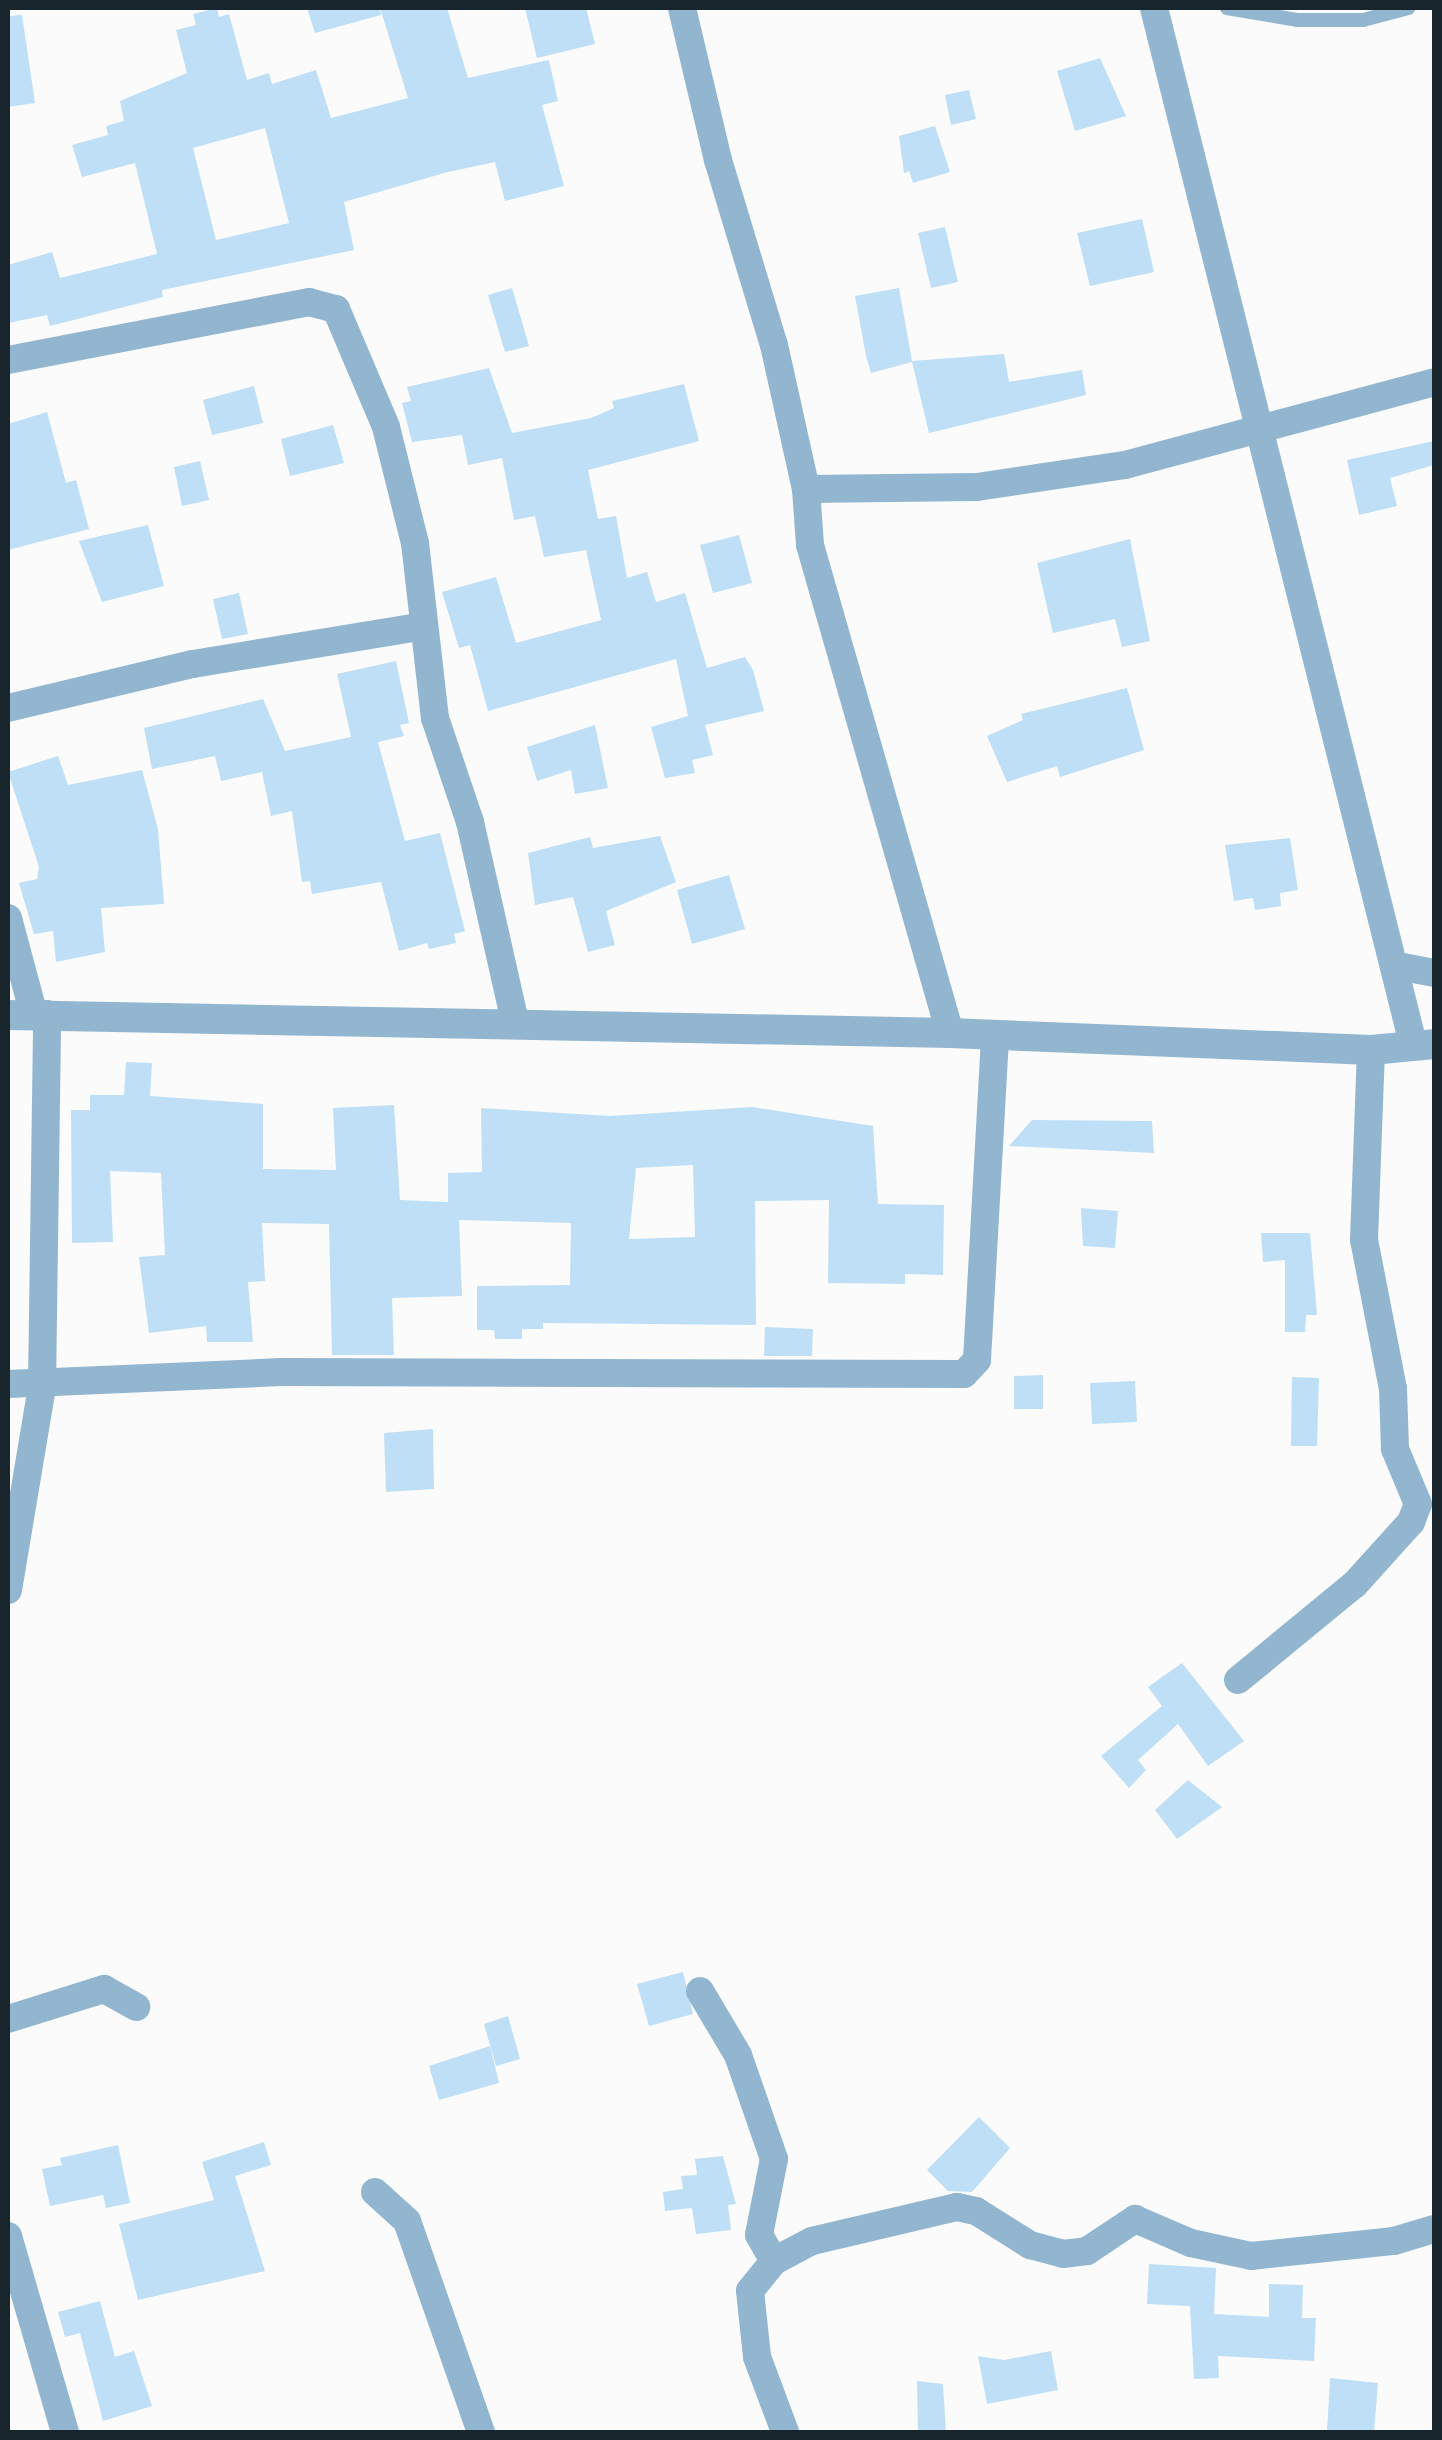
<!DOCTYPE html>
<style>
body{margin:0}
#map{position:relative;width:1442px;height:2440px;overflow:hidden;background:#fbfbfb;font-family:"Space Grotesk",sans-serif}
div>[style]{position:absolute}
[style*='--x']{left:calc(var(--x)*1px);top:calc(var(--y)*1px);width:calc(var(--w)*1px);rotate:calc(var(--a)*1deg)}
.building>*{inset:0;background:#bedff6}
.service>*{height:14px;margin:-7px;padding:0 7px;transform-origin:7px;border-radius:7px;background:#92b6d0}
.minor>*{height:28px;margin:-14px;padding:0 14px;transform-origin:14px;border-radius:14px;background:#92b6d0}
.tertiary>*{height:30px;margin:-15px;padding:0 15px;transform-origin:15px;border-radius:15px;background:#92b6d0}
span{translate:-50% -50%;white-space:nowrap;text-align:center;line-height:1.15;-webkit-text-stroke:8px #fff;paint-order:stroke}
.frame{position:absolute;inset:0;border:10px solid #18252d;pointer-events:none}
</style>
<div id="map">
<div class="building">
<i style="clip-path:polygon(evenodd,217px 8px,219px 17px,229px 14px,247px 80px,269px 73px,272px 84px,316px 70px,331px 118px,408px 98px,380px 8px,447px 8px,468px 78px,549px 60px,558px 101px,542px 105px,564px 186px,505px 201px,495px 162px,448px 172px,344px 202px,354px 250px,162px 290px,163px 297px,50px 326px,47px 315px,8px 323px,8px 265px,52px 252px,60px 278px,157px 254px,135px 163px,82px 177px,72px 145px,108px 135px,106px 126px,124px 121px,120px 101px,187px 73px,176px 30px,196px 25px,193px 14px,217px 8px,265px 128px,289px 223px,216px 240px,193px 148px,265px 128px)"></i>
<i style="clip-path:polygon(307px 8px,380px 8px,381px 15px,315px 33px)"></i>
<i style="clip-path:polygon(525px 8px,586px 8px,595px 44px,537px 58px)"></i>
<i style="clip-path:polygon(22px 15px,35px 103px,8px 107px,8px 16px)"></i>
<i style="clip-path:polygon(1100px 58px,1126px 116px,1075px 131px,1057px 71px)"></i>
<i style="clip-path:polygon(969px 90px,976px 119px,951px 125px,945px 95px)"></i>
<i style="clip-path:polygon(935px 126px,950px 172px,913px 183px,909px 171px,904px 173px,899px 136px)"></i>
<i style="clip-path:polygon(1142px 219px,1154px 272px,1090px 286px,1077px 233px)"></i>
<i style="clip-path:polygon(945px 227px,958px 282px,931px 288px,918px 233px)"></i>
<i style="clip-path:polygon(512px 288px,529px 346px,505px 352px,488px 295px)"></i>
<i style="clip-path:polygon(899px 288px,912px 361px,1004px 354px,1009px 382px,1082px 370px,1086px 395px,929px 433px,912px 362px,871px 373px,866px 356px,855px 296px)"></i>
<i style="clip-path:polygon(489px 368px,512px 433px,591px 418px,614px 408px,612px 401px,684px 384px,699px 441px,588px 470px,598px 519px,616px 516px,627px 578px,647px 572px,656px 602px,685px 593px,707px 668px,745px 657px,753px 670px,764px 711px,705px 725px,713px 755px,692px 760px,695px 773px,665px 778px,651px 727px,688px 716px,676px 659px,488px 711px,470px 645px,459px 648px,442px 592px,496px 577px,516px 643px,601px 620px,586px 550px,544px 557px,535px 516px,514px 520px,502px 458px,468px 465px,462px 435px,412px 442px,402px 403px,411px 401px,407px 387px)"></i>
<i style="clip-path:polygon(254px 386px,263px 423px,212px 435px,203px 400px)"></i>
<i style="clip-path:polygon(47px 412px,66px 483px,76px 480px,89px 529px,8px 550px,8px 424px)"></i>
<i style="clip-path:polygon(333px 425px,344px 463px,290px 476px,281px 439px)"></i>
<i style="clip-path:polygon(1434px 441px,1434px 465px,1390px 478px,1397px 506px,1359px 515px,1347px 460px)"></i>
<i style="clip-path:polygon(200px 461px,209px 500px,182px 506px,174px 467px)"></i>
<i style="clip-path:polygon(148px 525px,164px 586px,102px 602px,79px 541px)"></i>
<i style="clip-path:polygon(739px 535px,752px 583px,713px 593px,700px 545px)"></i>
<i style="clip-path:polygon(1130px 539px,1150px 641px,1122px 647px,1115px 619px,1053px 633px,1037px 563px)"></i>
<i style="clip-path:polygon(239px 593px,248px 634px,222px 639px,213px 599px)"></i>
<i style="clip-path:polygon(396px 661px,409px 723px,400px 725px,404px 736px,378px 742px,405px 841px,440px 833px,465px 931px,454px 934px,456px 943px,429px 949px,427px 943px,399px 951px,381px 882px,312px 894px,310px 881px,302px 882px,292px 811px,271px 816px,262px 772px,221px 781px,215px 756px,152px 769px,144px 728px,263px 699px,285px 751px,351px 737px,337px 674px)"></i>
<i style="clip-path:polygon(1127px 688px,1144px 750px,1060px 777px,1057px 766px,1007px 782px,987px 736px,1023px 720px,1021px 714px)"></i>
<i style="clip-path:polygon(595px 725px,608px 788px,575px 794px,571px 770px,537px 781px,527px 747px)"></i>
<i style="clip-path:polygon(58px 756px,68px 785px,142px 770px,158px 829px,164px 904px,101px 908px,105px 952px,56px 962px,53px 931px,34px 934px,19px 883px,37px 879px,39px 867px,8px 772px)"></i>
<i style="clip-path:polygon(660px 836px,676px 882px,606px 911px,615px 945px,588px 952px,573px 897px,535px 905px,528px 853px,590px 837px,593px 848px)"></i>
<i style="clip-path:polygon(1290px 838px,1298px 890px,1280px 893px,1281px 906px,1255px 910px,1253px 898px,1234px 901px,1225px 845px)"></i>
<i style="clip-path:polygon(729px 875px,745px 929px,692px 944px,677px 890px)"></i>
<i style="clip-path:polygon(evenodd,126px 1062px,152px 1063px,150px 1096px,263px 1104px,263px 1169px,336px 1170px,333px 1108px,394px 1105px,400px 1200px,448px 1202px,448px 1173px,482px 1172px,481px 1108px,610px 1116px,752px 1107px,873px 1126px,878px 1204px,944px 1205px,943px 1275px,905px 1274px,905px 1284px,828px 1283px,829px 1200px,755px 1201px,756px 1325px,543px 1323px,543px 1329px,522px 1329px,522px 1339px,495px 1339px,494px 1330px,477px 1330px,477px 1286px,570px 1285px,571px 1223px,459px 1220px,462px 1296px,392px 1298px,394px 1355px,332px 1355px,329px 1224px,262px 1223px,265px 1281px,248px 1282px,253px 1342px,207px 1342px,206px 1326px,149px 1333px,139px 1257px,165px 1255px,161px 1173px,110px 1171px,113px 1242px,72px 1243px,71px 1110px,90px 1110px,90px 1095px,124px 1095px,126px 1062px,693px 1165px,695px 1237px,629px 1239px,636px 1168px,693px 1165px)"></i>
<i style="clip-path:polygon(1032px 1120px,1152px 1121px,1154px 1153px,1009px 1146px)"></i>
<i style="clip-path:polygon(1081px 1208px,1118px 1211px,1115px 1248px,1083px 1246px)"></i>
<i style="clip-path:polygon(1261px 1233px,1310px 1233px,1317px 1315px,1306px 1315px,1305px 1332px,1285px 1332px,1285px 1260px,1263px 1262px)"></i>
<i style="clip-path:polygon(765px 1327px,813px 1329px,812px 1356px,764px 1356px)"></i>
<i style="clip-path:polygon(1043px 1375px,1043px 1409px,1014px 1409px,1014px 1376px)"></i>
<i style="clip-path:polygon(1292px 1377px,1319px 1378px,1317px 1446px,1291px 1446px)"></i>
<i style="clip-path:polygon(1135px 1381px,1137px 1422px,1092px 1424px,1090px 1383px)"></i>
<i style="clip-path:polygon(433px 1429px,434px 1489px,386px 1492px,384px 1433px)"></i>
<i style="clip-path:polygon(1182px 1663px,1244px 1741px,1208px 1766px,1178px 1724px,1138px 1760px,1146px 1770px,1129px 1788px,1101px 1756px,1162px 1706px,1148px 1687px)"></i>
<i style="clip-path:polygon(1188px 1780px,1222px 1807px,1177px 1839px,1155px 1810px)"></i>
<i style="clip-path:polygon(683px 1972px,693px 2014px,649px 2026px,637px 1984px)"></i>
<i style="clip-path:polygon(508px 2016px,520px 2059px,496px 2066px,484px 2024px)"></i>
<i style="clip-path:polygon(490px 2046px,499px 2083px,439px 2100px,429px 2066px)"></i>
<i style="clip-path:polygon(979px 2117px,1010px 2148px,972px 2192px,948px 2191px,927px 2170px)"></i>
<i style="clip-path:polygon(264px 2142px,271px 2165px,235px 2176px,265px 2271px,138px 2300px,119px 2224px,214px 2200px,202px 2162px)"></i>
<i style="clip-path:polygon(118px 2145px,130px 2203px,106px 2208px,103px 2195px,50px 2206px,42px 2169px,62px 2165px,60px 2158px)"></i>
<i style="clip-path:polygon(723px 2156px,736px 2204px,728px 2205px,731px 2230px,696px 2234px,692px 2208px,665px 2211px,663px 2192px,683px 2189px,681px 2176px,697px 2175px,695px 2159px)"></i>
<i style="clip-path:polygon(1149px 2264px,1216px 2268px,1214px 2314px,1269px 2317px,1269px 2284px,1303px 2285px,1302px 2318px,1316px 2318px,1314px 2361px,1218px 2356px,1219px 2378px,1194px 2379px,1190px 2306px,1147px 2304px)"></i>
<i style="clip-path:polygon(100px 2301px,115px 2357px,134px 2351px,152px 2406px,103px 2421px,80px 2333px,65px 2337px,58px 2312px)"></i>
<i style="clip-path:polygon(1051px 2351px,1058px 2390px,987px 2404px,978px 2356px,1004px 2360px)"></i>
<i style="clip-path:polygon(1330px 2378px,1378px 2383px,1374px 2432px,1327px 2432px)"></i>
<i style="clip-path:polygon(917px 2381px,943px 2384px,946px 2432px,918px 2432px)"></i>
</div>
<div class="service">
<i style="--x:1227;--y:8;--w:71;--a:9.7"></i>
<i style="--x:1297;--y:20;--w:66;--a:0"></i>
<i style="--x:1363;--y:20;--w:47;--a:-14.9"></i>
</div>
<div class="minor">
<i style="--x:682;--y:8;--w:156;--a:76.7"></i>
<i style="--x:718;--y:160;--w:193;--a:73.2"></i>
<i style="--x:774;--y:345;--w:148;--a:77.5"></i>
<i style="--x:806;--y:489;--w:56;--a:85.9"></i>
<i style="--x:810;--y:545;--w:508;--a:73.99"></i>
<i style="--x:1154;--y:8;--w:1068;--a:75.96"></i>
<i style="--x:8;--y:360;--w:307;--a:-10.9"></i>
<i style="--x:309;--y:302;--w:28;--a:15"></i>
<i style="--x:336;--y:309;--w:128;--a:67"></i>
<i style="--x:386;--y:427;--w:120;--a:76"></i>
<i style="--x:415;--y:543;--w:176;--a:83.5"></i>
<i style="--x:435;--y:718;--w:110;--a:71.4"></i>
<i style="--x:470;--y:822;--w:205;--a:77.3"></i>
<i style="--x:806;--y:489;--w:171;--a:-0.7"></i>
<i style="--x:977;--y:487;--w:150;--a:-8.5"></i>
<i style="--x:1125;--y:465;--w:320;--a:-15"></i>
<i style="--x:8;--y:708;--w:190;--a:-13.4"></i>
<i style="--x:193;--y:664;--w:234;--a:-9.3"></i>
<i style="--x:8;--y:918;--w:100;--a:75"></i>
<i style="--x:1398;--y:966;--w:37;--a:11"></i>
<i style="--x:8;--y:1384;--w:273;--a:-2.5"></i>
<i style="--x:281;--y:1372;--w:683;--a:0.17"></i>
<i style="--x:964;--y:1374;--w:19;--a:-47"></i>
<i style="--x:977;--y:1360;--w:324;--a:-86.8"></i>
<i style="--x:8;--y:1590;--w:206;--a:-80.5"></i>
<i style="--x:42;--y:1387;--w:373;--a:-89.2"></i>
<i style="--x:1238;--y:1680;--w:151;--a:-39.4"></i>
<i style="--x:1355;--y:1584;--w:84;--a:-47.9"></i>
<i style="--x:1411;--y:1522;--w:19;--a:-69"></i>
<i style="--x:1418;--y:1504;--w:60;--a:-112.7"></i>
<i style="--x:1395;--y:1449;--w:60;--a:-91.9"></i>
<i style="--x:1393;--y:1389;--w:152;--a:-101"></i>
<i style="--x:1364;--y:1240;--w:190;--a:-87.9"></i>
<i style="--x:700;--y:1991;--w:74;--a:59.3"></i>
<i style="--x:738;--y:2055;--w:110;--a:70.9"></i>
<i style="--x:774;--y:2159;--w:77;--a:101.2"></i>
<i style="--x:759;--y:2235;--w:30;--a:60"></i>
<i style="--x:774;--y:2261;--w:38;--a:129"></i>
<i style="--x:750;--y:2291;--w:66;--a:83.9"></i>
<i style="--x:757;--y:2357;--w:80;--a:69.5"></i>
<i style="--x:8;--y:2019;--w:101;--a:-17.4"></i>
<i style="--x:104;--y:1989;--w:37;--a:29"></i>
<i style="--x:375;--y:2192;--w:43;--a:42.2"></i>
<i style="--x:407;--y:2221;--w:224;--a:70.7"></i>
<i style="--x:8;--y:2236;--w:204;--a:73.8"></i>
<i style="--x:774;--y:2261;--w:43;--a:-27.8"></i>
<i style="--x:812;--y:2241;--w:149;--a:-13.2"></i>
<i style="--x:957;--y:2207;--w:19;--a:12"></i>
<i style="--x:976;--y:2211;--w:64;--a:32.2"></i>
<i style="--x:1030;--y:2245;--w:34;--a:15"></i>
<i style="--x:1063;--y:2254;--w:24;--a:-7"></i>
<i style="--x:1087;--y:2251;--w:58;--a:-33.7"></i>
<i style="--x:1135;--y:2219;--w:61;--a:23.2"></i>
<i style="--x:1191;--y:2243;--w:61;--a:12.2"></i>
<i style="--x:1251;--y:2256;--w:144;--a:-6"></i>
<i style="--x:1394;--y:2241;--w:42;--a:-16.7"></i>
</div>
<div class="tertiary">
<i style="--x:8;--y:1015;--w:942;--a:1.09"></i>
<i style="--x:950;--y:1033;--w:421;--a:2.3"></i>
<i style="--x:1371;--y:1050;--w:63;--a:-5.4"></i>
</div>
<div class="frame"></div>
</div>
